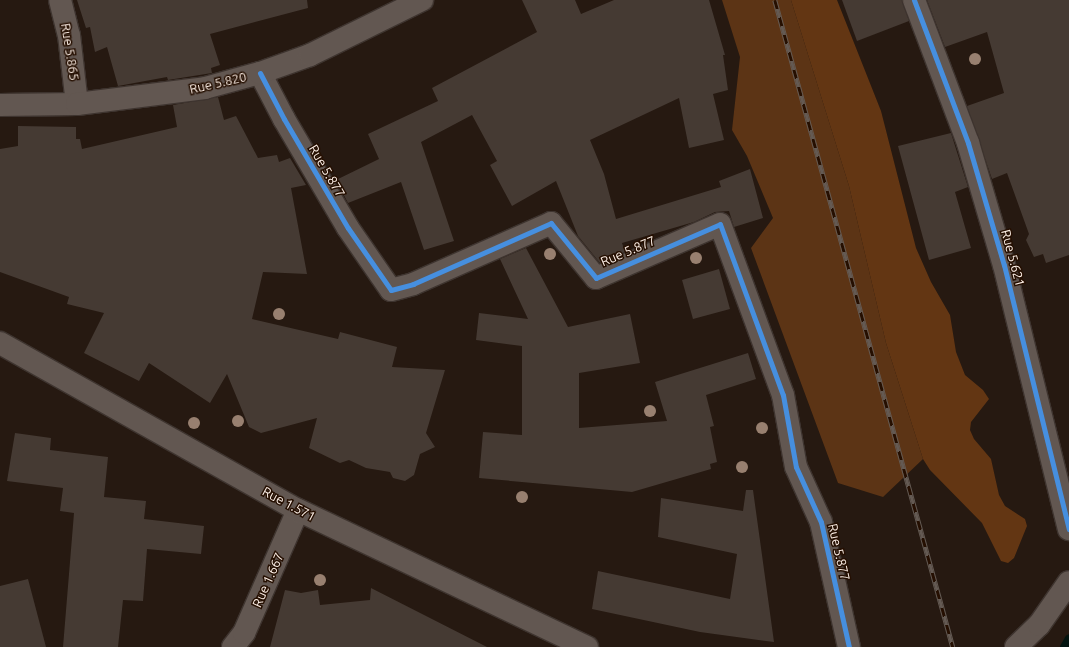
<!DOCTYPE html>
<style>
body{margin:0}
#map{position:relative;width:1069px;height:647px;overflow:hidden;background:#261911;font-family:Ubuntu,sans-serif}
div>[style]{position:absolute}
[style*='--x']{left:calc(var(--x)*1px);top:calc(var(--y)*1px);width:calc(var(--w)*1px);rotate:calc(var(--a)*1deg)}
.green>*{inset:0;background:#5c3415}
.forest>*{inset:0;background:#633613}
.stream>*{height:9px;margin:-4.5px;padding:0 4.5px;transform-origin:4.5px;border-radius:4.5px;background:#031410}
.building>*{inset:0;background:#453a33}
.roads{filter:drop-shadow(1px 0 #3e342f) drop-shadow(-1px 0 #3e342f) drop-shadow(0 1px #3e342f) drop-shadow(0 -1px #3e342f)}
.minor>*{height:22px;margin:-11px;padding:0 11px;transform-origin:11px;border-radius:11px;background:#625751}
.secondary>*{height:22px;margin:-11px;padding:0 11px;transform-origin:11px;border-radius:11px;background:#625751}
.rail>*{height:4.5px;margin-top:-2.25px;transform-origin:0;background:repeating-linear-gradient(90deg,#250f01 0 9px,#645a53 0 18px);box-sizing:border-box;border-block:1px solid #645a53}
.cycleway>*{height:5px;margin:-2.5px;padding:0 2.5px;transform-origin:2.5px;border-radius:2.5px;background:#468fdf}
.trees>*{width:12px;height:12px;margin:-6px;border-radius:50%;background:#988070}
span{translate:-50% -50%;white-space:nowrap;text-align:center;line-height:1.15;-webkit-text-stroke:3px #250f01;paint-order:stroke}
.street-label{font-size:13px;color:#fef1e8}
</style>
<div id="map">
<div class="green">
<i style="clip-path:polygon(722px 0,791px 0,849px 186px,886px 343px,923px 459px,883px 497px,838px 483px,751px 248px,773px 218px,747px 156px,732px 130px,740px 57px)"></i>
</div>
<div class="forest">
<i style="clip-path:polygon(791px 0,837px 0,881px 111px,916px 248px,931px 282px,950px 315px,956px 352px,965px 375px,983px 390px,989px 399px,971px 422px,970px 430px,974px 439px,991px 459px,999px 495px,1005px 506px,1025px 519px,1027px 526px,1014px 558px,1008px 563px,1001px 561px,982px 523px,930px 470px,923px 459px,886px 343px,849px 186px)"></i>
</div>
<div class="stream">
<i style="--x:1064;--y:647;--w:10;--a:-61"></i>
</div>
<div class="building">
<i style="clip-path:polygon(77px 0,307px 0,308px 8px,210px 34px,220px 65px,211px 68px,212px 73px,168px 80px,167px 77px,118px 86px,107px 47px,95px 52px,90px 27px,86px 28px)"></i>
<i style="clip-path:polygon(522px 0,575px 0,581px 14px,614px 0,709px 0,725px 55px,723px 55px,728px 90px,713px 94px,724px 140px,689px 148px,679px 98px,590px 140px,604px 174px,616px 219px,721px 187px,719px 181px,750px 169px,763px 218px,734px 227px,729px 211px,715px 212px,694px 222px,622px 243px,625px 252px,600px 263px,578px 236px,556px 181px,512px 206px,490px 165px,497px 161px,472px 115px,421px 142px,454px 241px,424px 250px,401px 182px,348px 203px,336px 180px,379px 159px,368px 134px,438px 101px,432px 88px,537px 32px)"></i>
<i style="clip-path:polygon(842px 0,902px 0,909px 21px,857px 41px)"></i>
<i style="clip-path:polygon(927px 0,1069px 0,1069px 255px,1046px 263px,1043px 254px,1034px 257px,1026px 240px,1029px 234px,1007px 173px,992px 179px,967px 106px,1004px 93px,987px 32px,945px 47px)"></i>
<i style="clip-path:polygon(218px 97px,224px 120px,236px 116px,258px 158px,277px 155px,279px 162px,290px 158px,306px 185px,291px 188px,307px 274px,263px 272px,252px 319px,338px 339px,340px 332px,397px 347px,392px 367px,445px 370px,426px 433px,435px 447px,420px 454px,414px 475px,405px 481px,393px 478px,390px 472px,366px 468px,349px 460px,340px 463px,309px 448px,317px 418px,261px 433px,249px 427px,227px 374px,210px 403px,149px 363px,139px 381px,84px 353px,104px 313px,67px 304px,69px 297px,0 272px,0 149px,18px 146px,18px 126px,76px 127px,76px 139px,80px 139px,82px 149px,177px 127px,173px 105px)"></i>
<i style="clip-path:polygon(951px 133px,968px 187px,955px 192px,971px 248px,929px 260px,898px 146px)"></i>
<i style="clip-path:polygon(526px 248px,568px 327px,630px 314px,640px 363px,579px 373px,579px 428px,667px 421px,655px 382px,748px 353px,756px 379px,706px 395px,714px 426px,710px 427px,717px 462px,710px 464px,711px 469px,632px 492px,479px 478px,483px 432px,522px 435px,522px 346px,476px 340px,479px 313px,528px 319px,500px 259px)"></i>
<i style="clip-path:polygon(719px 269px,730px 309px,693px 319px,682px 280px)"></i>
<i style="clip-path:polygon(15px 433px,51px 438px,50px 450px,108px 457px,104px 497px,146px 501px,144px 519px,204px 526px,201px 554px,147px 549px,143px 601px,123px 600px,118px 647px,63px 647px,74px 513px,60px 511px,63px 488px,7px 481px)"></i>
<i style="clip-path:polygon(746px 490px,753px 490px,774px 642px,700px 632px,592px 609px,598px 571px,730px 599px,737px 554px,658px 537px,661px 498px,743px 511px)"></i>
<i style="clip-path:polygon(28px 579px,46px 647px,0 647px,0 586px)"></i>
<i style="clip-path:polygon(371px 588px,487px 647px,270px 647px,285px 590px,301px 593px,318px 590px,320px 605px,370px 600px)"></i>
</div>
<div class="roads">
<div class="minor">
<i style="--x:60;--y:0;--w:36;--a:76"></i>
<i style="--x:69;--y:35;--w:69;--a:83.4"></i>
<i style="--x:914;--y:0;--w:153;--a:69.3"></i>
<i style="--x:968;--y:143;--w:127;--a:73.6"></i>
<i style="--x:1004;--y:265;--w:272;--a:76.2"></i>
<i style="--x:260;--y:73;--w:52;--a:62.4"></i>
<i style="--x:284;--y:119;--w:126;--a:59.6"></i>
<i style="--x:348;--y:228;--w:75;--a:55.3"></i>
<i style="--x:391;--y:290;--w:23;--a:-15"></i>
<i style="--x:413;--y:284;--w:151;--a:-23.8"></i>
<i style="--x:551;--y:223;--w:71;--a:50.7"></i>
<i style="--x:596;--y:278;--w:135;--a:-23.5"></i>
<i style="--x:720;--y:224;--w:182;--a:69.8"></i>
<i style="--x:783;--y:395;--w:73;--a:79.8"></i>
<i style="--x:796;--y:467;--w:60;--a:65.6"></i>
<i style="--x:821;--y:522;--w:128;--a:77.4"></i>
<i style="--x:0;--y:105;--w:77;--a:-0.7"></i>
<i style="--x:77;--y:104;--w:129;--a:-7.1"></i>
<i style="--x:205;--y:88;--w:57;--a:-15.3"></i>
<i style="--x:260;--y:73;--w:53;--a:-19.8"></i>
<i style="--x:310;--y:55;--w:125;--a:-26.2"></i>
<i style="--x:233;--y:647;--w:18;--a:-52"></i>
<i style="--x:244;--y:633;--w:134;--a:-66.3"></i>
</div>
<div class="secondary">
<i style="--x:0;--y:343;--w:342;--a:29.3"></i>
<i style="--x:298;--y:510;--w:320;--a:25.4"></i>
<i style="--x:1016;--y:647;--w:32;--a:-44"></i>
<i style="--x:1039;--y:625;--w:52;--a:-55.1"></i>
</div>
</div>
<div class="rail">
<i style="--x:775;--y:0;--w:671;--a:74.62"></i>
</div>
<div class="cycleway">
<i style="--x:914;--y:0;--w:153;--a:69.3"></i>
<i style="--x:968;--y:143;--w:127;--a:73.6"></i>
<i style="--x:1004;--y:265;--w:272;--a:76.2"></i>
<i style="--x:260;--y:73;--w:52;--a:62.4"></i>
<i style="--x:284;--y:119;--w:126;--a:59.6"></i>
<i style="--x:348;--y:228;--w:75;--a:55.3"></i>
<i style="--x:391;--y:290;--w:23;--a:-15"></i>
<i style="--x:413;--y:284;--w:151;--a:-23.8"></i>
<i style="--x:551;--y:223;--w:71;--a:50.7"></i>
<i style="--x:596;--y:278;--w:135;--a:-23.5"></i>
<i style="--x:720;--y:224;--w:182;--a:69.8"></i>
<i style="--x:783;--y:395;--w:73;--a:79.8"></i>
<i style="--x:796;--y:467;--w:60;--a:65.6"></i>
<i style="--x:821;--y:522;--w:128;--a:77.4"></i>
</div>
<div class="trees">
<i style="left:975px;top:59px"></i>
<i style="left:550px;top:254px"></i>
<i style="left:696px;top:258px"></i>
<i style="left:279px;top:314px"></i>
<i style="left:650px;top:411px"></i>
<i style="left:238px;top:421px"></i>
<i style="left:194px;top:423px"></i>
<i style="left:762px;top:428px"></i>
<i style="left:742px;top:467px"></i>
<i style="left:522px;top:497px"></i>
<i style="left:320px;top:580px"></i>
</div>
<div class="street-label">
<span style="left:70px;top:52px;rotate:81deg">Rue 5.865</span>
<span style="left:218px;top:83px;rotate:-13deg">Rue 5.820</span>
<span style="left:327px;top:171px;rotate:60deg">Rue 5.877</span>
<span style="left:628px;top:251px;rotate:-23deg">Rue 5.877</span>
<span style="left:1013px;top:258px;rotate:75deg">Rue 5.621</span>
<span style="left:289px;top:504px;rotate:28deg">Rue 1.571</span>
<span style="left:839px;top:552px;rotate:77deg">Rue 5.877</span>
<span style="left:268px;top:580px;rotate:-66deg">Rue 1.667</span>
</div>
</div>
